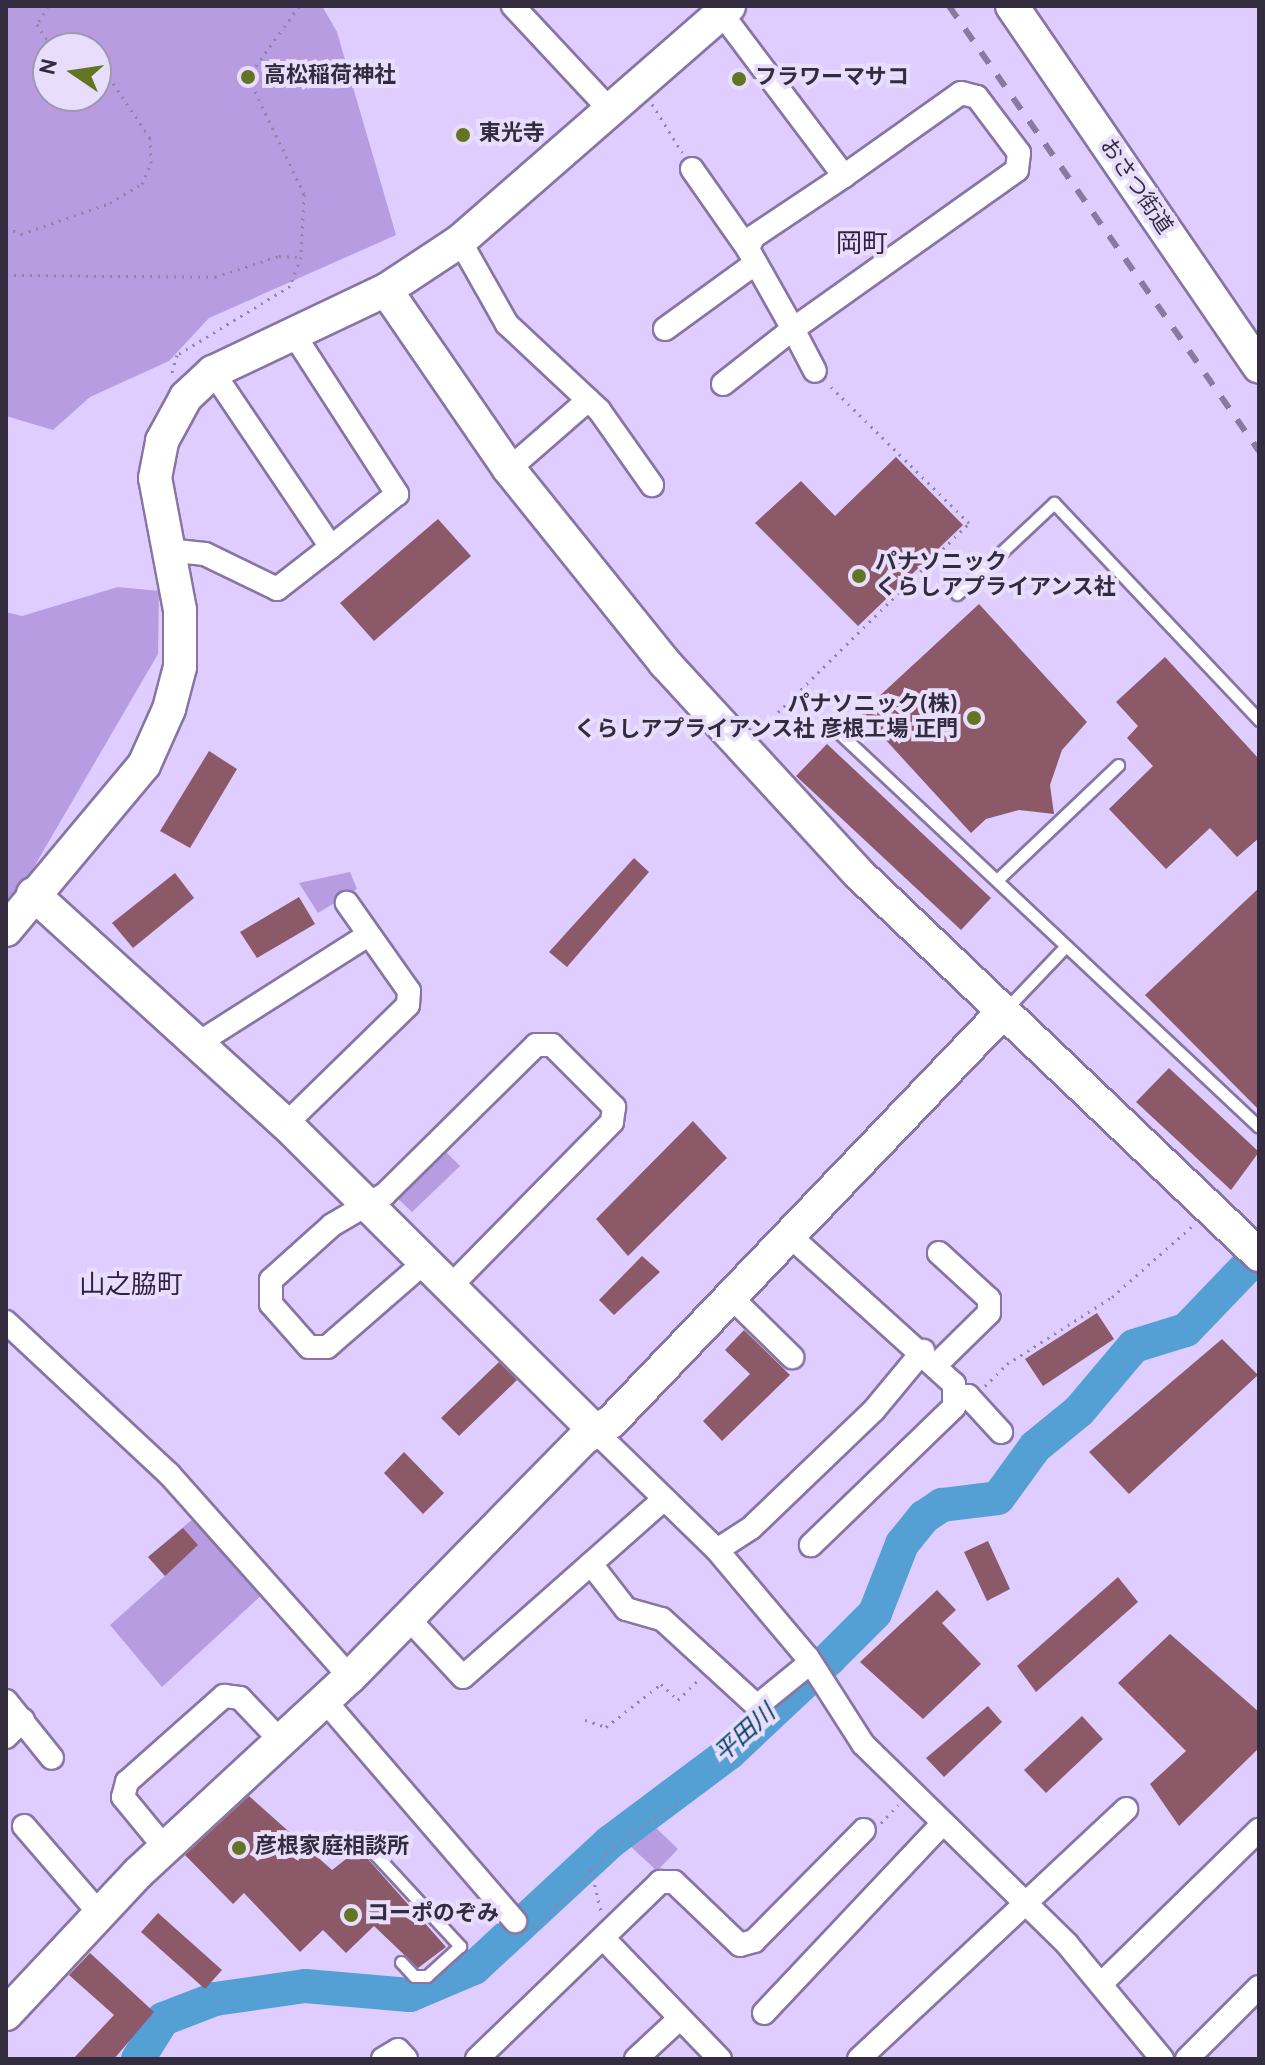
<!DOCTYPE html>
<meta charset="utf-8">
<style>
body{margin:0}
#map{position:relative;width:1265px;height:2065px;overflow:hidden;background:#decdfe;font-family:Overpass,"Noto Sans JP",sans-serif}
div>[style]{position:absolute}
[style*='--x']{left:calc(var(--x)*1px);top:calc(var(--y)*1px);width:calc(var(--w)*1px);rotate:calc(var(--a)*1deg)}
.green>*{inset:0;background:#b79ce2}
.river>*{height:34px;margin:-17px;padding:0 17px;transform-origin:17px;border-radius:17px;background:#54a0d4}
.building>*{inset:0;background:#8c5968}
.path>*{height:3px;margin-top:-1.5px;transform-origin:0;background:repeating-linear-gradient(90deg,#9184a7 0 2px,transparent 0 8px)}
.roads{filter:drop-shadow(2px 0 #8776a3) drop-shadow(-2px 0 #8776a3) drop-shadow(0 2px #8776a3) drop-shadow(0 -2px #8776a3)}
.lane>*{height:11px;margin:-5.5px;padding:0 5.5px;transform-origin:5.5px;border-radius:5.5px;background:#fff}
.street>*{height:22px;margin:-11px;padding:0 11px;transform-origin:11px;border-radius:11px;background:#fff}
.secondary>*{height:32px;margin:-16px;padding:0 16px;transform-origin:16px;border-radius:16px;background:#fff}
.rail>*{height:6px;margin-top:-3px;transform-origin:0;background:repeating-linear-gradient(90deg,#877b9d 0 14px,transparent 0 28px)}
.dots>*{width:22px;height:22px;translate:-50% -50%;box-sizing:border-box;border:4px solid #e8defc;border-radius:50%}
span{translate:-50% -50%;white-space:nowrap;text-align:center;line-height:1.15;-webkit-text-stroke:8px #e8defc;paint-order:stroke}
.poi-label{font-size:22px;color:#332c3f;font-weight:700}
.left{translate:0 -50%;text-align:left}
.right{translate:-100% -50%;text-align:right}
.street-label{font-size:22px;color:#332c3f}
.water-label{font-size:24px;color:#014063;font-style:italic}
.quarter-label{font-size:26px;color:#302046}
.frame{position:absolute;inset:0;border:8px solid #332c3f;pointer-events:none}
.north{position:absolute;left:32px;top:32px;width:80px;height:80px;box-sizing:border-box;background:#e8defc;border:2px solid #a097b0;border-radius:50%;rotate:283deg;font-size:22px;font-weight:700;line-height:32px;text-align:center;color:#332c3f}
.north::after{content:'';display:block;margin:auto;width:28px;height:36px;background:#637524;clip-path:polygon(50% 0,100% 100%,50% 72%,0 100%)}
</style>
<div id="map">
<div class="green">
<i style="clip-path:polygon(evenodd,6px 6px,322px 6px,337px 32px,396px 235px,209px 318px,169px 361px,90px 397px,53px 430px,6px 416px,6px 6px,48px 48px,96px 48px,96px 96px,48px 96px,48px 48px)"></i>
<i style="clip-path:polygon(118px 587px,159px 591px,158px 654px,6px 915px,6px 612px,22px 616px)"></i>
<i style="clip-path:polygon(350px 872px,357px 889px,318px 913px,299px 883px)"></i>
<i style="clip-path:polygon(442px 1148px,460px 1166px,412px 1212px,394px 1195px)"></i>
<i style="clip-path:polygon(200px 1513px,266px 1591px,162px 1687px,110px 1625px,165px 1576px,148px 1557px)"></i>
<i style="clip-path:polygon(654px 1826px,678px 1849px,657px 1871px,628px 1844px)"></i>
</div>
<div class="river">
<i style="--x:138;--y:2059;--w:47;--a:-58"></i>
<i style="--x:163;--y:2019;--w:56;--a:-21"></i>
<i style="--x:215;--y:1999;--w:91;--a:-8.2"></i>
<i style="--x:305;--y:1986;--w:105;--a:4.9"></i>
<i style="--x:410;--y:1995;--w:69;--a:-22.9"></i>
<i style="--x:474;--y:1968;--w:185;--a:-42.8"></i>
<i style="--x:610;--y:1842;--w:149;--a:-36.8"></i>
<i style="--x:729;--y:1753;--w:139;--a:-43.2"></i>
<i style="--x:830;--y:1658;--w:64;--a:-45"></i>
<i style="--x:875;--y:1613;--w:74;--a:-68.6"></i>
<i style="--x:902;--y:1544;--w:35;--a:-51"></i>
<i style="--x:924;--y:1517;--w:22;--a:-34"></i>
<i style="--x:942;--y:1505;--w:56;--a:-7.1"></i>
<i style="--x:998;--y:1498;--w:63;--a:-54"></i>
<i style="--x:1035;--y:1447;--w:57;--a:-39.3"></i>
<i style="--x:1079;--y:1411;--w:85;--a:-49.8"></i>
<i style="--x:1134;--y:1346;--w:54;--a:-17.1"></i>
<i style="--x:1186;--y:1330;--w:105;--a:-46.2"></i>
</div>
<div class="building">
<i style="clip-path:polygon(896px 457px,963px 525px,858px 626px,755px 523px,801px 481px,835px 516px)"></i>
<i style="clip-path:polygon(438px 519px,471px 556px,374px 641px,340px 603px)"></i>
<i style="clip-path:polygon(979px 604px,1087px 722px,1062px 750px,1050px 785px,1054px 814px,1019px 810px,986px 819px,971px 833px,861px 713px)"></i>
<i style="clip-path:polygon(1165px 657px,1259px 759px,1259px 838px,1237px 857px,1210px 828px,1166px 869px,1109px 809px,1153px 766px,1127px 738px,1138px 726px,1116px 702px)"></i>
<i style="clip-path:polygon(827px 744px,991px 898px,961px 930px,796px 776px)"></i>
<i style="clip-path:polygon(209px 751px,237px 769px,190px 848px,160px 831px)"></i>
<i style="clip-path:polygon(634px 858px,649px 872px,567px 967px,549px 952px)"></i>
<i style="clip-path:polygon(175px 873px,194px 898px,133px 948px,112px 923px)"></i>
<i style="clip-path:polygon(1259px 888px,1259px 1110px,1145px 995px)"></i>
<i style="clip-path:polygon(299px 897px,315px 924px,257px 958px,240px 932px)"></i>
<i style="clip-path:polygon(1169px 1068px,1259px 1152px,1231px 1190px,1136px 1102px)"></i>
<i style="clip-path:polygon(693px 1121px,727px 1158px,628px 1256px,596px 1219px)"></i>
<i style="clip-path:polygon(642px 1256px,660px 1272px,614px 1315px,599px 1300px)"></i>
<i style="clip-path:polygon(1097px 1313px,1114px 1339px,1043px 1386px,1025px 1359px)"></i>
<i style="clip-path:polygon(744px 1330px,790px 1375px,722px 1441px,703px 1421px,750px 1374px,725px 1350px)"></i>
<i style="clip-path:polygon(1222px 1339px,1258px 1375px,1129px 1494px,1089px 1452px)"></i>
<i style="clip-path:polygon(499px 1362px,517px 1380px,459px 1436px,441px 1418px)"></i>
<i style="clip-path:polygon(404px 1452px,444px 1493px,423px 1514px,384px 1473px)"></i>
<i style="clip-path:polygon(183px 1528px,198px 1545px,165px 1576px,148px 1557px)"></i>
<i style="clip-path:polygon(988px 1541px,1010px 1589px,987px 1601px,964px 1552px)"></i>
<i style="clip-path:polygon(1118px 1577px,1138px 1602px,1036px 1692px,1017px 1666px)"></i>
<i style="clip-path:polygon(937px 1590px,956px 1610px,942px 1623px,981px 1664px,923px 1719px,860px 1662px)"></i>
<i style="clip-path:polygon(1170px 1634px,1259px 1712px,1259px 1748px,1179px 1826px,1150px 1784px,1186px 1751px,1118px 1683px)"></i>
<i style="clip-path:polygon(988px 1706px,1002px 1722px,944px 1777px,926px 1758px)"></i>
<i style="clip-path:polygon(1082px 1716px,1103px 1739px,1046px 1793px,1024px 1770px)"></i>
<i style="clip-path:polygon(249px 1796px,332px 1870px,359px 1849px,446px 1947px,418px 1968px,374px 1926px,346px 1953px,323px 1930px,300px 1952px,244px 1893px,233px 1904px,185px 1855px)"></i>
<i style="clip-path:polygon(158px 1913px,222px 1970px,205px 1989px,141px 1932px)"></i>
<i style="clip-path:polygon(90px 1953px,154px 2012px,114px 2059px,73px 2059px,114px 2015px,69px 1975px)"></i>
</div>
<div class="path">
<i style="--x:48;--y:6;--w:21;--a:121"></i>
<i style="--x:37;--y:24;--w:16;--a:60"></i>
<i style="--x:45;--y:38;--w:38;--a:15"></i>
<i style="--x:299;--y:6;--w:87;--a:125.7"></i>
<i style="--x:248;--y:77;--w:130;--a:64.4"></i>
<i style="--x:304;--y:194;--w:63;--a:92.7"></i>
<i style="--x:652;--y:104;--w:57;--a:58"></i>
<i style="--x:6;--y:227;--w:17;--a:25"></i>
<i style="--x:21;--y:234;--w:94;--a:-19.2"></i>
<i style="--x:110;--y:203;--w:37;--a:-31"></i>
<i style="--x:142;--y:184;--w:23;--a:-67"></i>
<i style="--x:151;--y:163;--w:25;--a:-92"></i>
<i style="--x:150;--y:138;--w:97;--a:-124"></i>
<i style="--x:6;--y:275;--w:209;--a:0.5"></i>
<i style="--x:215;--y:277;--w:67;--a:-18.2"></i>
<i style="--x:279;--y:256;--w:22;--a:3"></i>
<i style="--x:301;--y:257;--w:31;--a:111"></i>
<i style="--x:290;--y:286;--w:132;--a:148.6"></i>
<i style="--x:177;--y:355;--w:22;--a:106"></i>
<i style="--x:761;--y:729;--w:293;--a:-44.7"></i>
<i style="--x:969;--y:523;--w:197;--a:-135.4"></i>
<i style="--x:985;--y:1386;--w:31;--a:-45"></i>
<i style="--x:1007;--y:1364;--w:125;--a:-32.5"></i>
<i style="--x:1112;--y:1297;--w:106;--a:-41.5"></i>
<i style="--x:585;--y:1720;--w:22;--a:18"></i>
<i style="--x:606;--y:1727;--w:70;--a:-38"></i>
<i style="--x:661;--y:1684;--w:23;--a:43"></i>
<i style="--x:678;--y:1700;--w:28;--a:-45"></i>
<i style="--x:881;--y:1823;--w:25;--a:-47"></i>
<i style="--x:591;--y:1869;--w:43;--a:76.6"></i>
<i style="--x:534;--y:1929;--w:117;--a:-46"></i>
<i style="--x:615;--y:1845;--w:80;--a:-34.3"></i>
</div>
<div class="roads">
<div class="lane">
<i style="--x:957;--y:594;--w:133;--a:-43.2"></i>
<i style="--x:1054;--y:503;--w:299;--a:46.6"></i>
<i style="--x:833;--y:727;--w:584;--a:43.2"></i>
<i style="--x:997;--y:880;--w:167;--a:-43.5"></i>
<i style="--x:1005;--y:1010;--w:88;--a:-46.4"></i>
<i style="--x:364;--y:1842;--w:142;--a:47.3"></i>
<i style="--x:460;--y:1946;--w:45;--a:137.7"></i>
<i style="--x:427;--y:1976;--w:13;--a:180"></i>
<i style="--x:414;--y:1976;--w:19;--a:-133"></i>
</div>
<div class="street">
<i style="--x:513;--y:6;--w:144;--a:47"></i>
<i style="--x:722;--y:14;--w:203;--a:53"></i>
<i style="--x:844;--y:176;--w:143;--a:-35.4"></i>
<i style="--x:961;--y:93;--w:16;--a:14"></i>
<i style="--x:977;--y:97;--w:70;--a:53.1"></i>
<i style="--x:1019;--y:153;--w:17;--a:97"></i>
<i style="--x:1017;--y:170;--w:275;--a:144.6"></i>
<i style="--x:793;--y:329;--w:92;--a:-119.4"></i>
<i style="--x:748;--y:249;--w:13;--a:-67"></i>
<i style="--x:753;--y:237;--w:110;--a:-33.8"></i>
<i style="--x:692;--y:169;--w:98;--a:55"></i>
<i style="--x:460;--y:241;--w:95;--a:60.5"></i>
<i style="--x:507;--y:324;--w:126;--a:43.1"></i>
<i style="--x:599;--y:410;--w:92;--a:54.8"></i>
<i style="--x:665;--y:329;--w:109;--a:-36"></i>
<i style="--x:293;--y:333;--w:192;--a:57.1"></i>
<i style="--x:397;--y:494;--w:85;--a:141.2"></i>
<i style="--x:723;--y:384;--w:89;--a:-38.2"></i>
<i style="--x:793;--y:329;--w:47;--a:62.4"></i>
<i style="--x:509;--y:469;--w:105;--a:-41.1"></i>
<i style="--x:167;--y:550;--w:38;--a:6"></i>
<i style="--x:205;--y:554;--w:80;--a:25.9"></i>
<i style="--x:277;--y:589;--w:68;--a:-37.9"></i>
<i style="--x:331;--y:547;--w:211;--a:-124"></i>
<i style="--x:200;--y:1042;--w:196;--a:-32.5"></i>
<i style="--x:286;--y:1124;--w:170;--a:-44.3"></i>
<i style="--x:408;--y:1005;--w:14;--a:-86"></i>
<i style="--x:409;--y:991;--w:108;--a:-125.2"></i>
<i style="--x:790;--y:1236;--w:221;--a:42.1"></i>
<i style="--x:954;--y:1384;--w:23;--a:90"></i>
<i style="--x:954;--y:1407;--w:199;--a:136"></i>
<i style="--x:426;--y:1261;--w:131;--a:139"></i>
<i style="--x:327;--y:1347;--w:18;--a:180"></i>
<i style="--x:309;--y:1347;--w:57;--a:-131.5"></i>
<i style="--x:271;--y:1304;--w:24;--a:-90"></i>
<i style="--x:271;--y:1280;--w:82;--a:-42"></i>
<i style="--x:332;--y:1225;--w:61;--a:-30.3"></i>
<i style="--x:385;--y:1194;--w:212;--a:-44.6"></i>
<i style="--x:536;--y:1045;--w:16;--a:0"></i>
<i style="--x:552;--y:1045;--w:88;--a:45"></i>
<i style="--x:614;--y:1107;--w:15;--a:98"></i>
<i style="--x:612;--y:1122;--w:230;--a:134.5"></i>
<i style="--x:731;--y:1297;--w:86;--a:44.5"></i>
<i style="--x:6;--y:1322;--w:223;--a:43"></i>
<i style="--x:169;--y:1474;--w:272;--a:48.3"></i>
<i style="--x:936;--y:1365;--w:74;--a:-44.5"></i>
<i style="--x:989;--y:1313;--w:14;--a:-90"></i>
<i style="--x:989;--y:1299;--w:68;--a:-137.4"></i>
<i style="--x:954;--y:1396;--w:14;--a:0"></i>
<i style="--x:968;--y:1396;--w:49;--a:47.5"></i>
<i style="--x:595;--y:1431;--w:170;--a:44.3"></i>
<i style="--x:717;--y:1550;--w:141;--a:49.9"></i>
<i style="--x:808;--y:1658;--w:102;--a:57.4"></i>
<i style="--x:863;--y:1744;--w:286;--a:44.4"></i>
<i style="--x:1067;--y:1944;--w:149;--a:50.4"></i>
<i style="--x:717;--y:1550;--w:40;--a:-32.9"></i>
<i style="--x:751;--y:1528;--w:170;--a:-43.8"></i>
<i style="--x:874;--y:1410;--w:77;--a:-50.3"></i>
<i style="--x:591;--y:1564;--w:57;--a:52.1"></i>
<i style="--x:626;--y:1609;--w:37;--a:16"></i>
<i style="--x:662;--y:1619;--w:129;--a:42.5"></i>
<i style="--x:757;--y:1706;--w:68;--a:-39.1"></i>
<i style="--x:407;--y:1617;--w:82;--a:47"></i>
<i style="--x:463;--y:1677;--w:267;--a:-41.5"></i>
<i style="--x:6;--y:1701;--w:73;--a:51.1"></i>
<i style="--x:325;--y:1701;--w:291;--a:49.2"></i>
<i style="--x:6;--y:1737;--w:24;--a:-45"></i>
<i style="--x:24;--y:1826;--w:116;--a:49.2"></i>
<i style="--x:165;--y:1848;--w:66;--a:-129.5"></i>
<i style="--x:123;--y:1797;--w:16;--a:-75"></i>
<i style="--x:127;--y:1782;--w:130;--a:-41.6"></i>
<i style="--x:224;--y:1696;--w:16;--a:7"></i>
<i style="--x:240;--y:1698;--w:59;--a:46.4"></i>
<i style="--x:604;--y:1939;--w:167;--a:46"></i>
<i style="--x:1101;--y:1984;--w:221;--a:-44.3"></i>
<i style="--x:764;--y:2013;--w:257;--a:-46.7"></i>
<i style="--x:383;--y:2059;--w:17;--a:-31"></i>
<i style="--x:398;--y:2050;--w:12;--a:48"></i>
<i style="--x:477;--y:2059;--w:255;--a:-44"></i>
<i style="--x:660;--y:1882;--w:14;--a:0"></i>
<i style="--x:674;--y:1882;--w:91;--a:43.7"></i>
<i style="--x:740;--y:1945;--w:15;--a:-16"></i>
<i style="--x:754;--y:1941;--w:156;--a:-45.3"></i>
<i style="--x:636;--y:2059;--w:59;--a:-42.9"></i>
<i style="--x:859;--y:2059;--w:366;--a:-43.1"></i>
<i style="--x:1187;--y:2059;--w:102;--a:-45"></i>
</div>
<div class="secondary">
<i style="--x:1012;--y:6;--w:437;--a:55.6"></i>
<i style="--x:386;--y:290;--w:217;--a:55.5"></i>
<i style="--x:509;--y:469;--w:249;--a:51.2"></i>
<i style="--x:665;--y:663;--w:285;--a:47.4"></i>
<i style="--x:858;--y:873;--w:554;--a:43.61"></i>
<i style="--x:33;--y:894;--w:342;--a:42.3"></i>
<i style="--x:286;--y:1124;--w:436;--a:44.8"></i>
<i style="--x:6;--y:930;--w:215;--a:-50.1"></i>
<i style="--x:144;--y:765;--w:61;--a:-65.9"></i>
<i style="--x:169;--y:709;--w:43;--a:-75.3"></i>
<i style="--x:180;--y:667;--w:57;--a:-90"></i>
<i style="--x:180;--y:610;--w:134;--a:-100.7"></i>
<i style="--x:155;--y:478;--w:38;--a:-79"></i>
<i style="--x:162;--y:441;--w:50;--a:-61.4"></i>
<i style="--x:186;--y:397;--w:37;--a:-43"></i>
<i style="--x:213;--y:372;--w:191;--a:-25.4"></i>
<i style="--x:386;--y:290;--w:89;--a:-33.5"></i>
<i style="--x:460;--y:241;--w:357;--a:-41.1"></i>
<i style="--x:6;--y:2014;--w:193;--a:-46.9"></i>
<i style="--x:138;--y:1873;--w:289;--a:-42.8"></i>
<i style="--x:350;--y:1677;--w:334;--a:-45.6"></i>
<i style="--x:584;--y:1438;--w:31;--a:-31"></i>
<i style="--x:611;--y:1422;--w:566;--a:-46.29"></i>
</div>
</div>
<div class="rail">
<i style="--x:949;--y:6;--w:542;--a:55.14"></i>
</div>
<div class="dots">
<i style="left:248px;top:77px;background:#637524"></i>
<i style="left:739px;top:79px;background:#637524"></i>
<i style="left:463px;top:135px;background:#637524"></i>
<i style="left:859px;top:576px;background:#637524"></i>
<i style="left:974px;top:718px;background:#637524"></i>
<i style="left:239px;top:1848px;background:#637524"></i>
<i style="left:351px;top:1915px;background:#637524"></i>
</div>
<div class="poi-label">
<span class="left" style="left:264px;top:77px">高松稲荷神社</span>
<span class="left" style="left:755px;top:79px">フラワーマサコ</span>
<span class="left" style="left:479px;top:135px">東光寺</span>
<span class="left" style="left:875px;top:576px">パナソニック<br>くらしアプライアンス社</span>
<span class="right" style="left:958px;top:718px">パナソニック(株)<br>くらしアプライアンス社 彦根工場 正門</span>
<span class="left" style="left:255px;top:1848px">彦根家庭相談所</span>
<span class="left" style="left:367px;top:1915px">コーポのぞみ</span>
</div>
<div class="street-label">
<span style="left:1135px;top:187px;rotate:56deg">おさつ街道</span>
</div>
<div class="water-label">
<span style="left:746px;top:1735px;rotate:-42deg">平田川</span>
</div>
<div class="quarter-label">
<span style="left:862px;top:246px">岡町</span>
<span style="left:131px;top:1287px">山之脇町</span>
</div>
<div class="frame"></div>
<div class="north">N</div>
</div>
